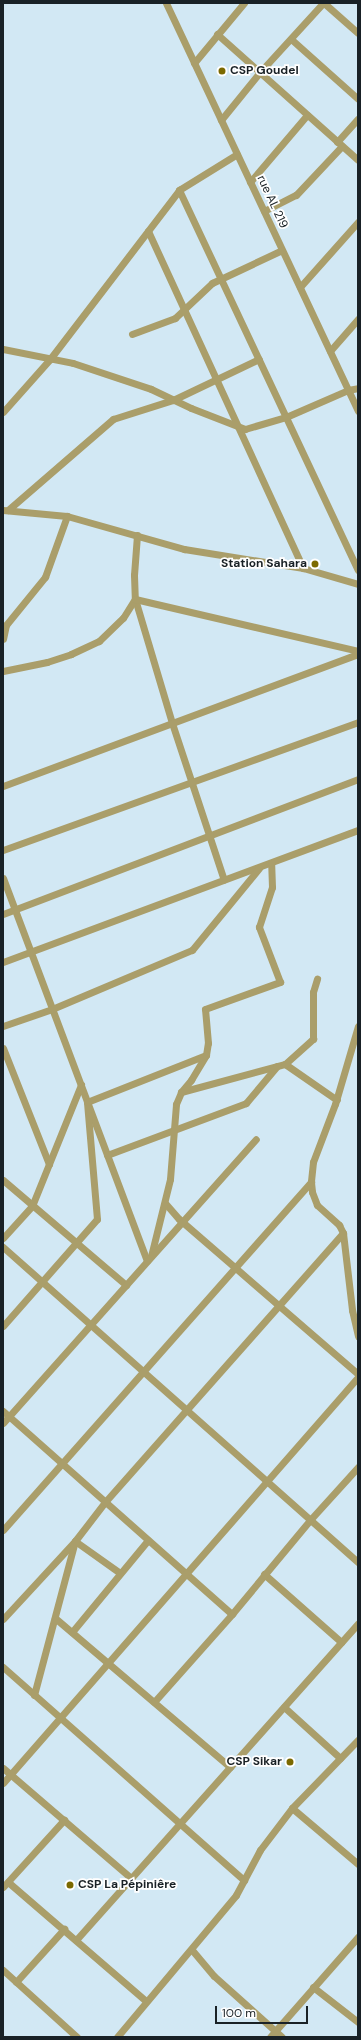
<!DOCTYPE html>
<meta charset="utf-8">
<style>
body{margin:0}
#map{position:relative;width:361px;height:2040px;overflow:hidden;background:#d2e8f4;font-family:"DM Sans",sans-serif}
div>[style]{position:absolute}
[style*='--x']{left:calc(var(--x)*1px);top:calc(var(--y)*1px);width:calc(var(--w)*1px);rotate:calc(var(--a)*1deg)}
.minor>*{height:7px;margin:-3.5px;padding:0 3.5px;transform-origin:3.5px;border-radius:3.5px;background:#aa9e6a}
.dots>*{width:11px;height:11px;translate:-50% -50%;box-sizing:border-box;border:2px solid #fff;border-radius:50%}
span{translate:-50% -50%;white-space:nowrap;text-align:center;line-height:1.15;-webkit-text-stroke:3.5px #fff;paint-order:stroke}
.poi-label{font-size:12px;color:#192126;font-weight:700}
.left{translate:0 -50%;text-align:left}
.right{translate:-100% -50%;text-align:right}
.street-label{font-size:12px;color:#192126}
.frame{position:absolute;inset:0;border:4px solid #192126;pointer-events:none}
.scale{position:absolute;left:215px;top:2006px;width:93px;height:18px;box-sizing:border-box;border:2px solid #192126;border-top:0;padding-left:5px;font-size:12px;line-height:14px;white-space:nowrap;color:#192126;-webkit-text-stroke:3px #fff;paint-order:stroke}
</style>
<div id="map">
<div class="minor">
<i style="--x:166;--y:3;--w:451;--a:64.8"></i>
<i style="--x:324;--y:3;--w:45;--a:41.4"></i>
<i style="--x:217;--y:34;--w:189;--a:41.8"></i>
<i style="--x:291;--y:39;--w:90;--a:41.8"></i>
<i style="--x:194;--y:63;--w:78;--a:-50.2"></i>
<i style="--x:221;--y:120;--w:62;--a:-50.9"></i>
<i style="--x:260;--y:72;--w:93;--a:-47.6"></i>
<i style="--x:337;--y:142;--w:31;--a:-48"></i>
<i style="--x:250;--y:182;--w:88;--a:-49.6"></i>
<i style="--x:179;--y:190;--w:420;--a:64.8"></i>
<i style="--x:264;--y:211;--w:36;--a:-27"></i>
<i style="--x:296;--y:195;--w:67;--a:-46.8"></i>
<i style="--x:148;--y:231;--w:371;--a:65.3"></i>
<i style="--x:300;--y:287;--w:87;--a:-48.3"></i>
<i style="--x:132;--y:334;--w:46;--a:-20.4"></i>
<i style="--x:175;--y:318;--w:51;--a:-43.4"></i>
<i style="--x:212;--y:283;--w:77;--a:-25.2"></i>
<i style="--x:3;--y:349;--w:71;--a:11.3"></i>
<i style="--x:73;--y:363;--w:82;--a:18.4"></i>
<i style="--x:151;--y:389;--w:44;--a:25.4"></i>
<i style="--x:191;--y:408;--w:58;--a:21.3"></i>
<i style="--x:245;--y:429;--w:43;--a:-16.3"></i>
<i style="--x:286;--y:417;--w:68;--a:-23.5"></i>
<i style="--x:348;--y:390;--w:10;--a:-11"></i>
<i style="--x:330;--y:351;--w:43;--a:-48.8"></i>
<i style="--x:3;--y:412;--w:71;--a:-48.4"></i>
<i style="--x:50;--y:359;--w:213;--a:-52.6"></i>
<i style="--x:179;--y:190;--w:68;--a:-31.8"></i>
<i style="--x:3;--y:510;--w:64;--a:5.4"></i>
<i style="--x:67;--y:516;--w:122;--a:15.8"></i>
<i style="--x:184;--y:549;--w:121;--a:9.1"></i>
<i style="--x:303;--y:568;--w:57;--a:16.2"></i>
<i style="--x:8;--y:510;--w:139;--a:-40.9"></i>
<i style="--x:113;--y:419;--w:63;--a:-17.6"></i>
<i style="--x:173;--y:400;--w:95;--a:-25.5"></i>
<i style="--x:137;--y:535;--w:40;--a:94.3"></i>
<i style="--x:134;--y:575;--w:24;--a:88"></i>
<i style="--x:135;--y:599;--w:129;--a:73.4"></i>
<i style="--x:172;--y:723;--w:165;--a:71.7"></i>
<i style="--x:3;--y:639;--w:14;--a:-78"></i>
<i style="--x:6;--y:625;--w:62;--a:-50.9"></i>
<i style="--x:45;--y:577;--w:65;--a:-70.2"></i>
<i style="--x:3;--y:671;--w:45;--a:-11.6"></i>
<i style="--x:47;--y:662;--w:25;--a:-18"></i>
<i style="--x:71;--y:654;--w:31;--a:-25"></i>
<i style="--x:99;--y:641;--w:33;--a:-44"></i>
<i style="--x:123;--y:618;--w:22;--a:-58"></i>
<i style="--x:135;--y:599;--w:229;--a:13.1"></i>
<i style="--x:3;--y:786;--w:379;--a:-20.4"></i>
<i style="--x:3;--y:850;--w:377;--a:-19.8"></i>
<i style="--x:3;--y:878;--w:409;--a:69.4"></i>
<i style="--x:3;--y:914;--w:380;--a:-20.8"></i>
<i style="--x:3;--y:962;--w:379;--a:-20.4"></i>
<i style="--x:3;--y:1026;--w:52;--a:-19.1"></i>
<i style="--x:52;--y:1009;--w:152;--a:-22.9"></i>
<i style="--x:192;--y:950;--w:106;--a:-50.7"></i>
<i style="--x:358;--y:1026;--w:81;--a:106.4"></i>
<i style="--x:335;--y:1104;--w:62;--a:110.8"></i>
<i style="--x:313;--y:1162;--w:20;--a:96"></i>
<i style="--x:311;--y:1182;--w:10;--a:84"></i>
<i style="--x:312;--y:1192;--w:14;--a:69"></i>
<i style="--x:317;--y:1205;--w:30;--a:42"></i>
<i style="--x:339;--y:1225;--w:9;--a:63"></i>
<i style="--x:343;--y:1233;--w:78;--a:83.3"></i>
<i style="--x:352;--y:1310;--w:27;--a:77"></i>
<i style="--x:3;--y:1048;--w:125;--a:68.4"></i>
<i style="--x:285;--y:1064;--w:63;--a:34.7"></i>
<i style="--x:181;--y:1092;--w:108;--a:-15.1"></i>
<i style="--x:285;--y:1064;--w:38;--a:-42"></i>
<i style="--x:313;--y:1039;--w:47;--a:-90"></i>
<i style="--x:313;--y:992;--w:14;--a:-73"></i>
<i style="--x:107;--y:1155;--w:148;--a:-20.5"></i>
<i style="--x:246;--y:1103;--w:48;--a:-50"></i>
<i style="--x:3;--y:1180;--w:162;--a:40.5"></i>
<i style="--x:165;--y:1203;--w:21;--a:49"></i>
<i style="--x:179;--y:1219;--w:237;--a:40.9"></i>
<i style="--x:3;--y:1238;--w:43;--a:-47.8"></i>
<i style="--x:32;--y:1206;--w:131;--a:-68"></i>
<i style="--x:3;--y:1247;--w:475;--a:41.6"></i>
<i style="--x:151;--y:1256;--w:79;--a:-76.1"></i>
<i style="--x:170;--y:1179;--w:75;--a:-85.4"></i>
<i style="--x:176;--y:1104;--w:13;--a:-67"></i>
<i style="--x:181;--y:1092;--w:16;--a:-50"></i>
<i style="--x:191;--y:1080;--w:29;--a:-59"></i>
<i style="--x:206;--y:1055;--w:12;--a:-81"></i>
<i style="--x:208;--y:1043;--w:34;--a:-95"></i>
<i style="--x:205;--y:1009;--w:80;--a:-19.8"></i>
<i style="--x:280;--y:982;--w:59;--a:-110.9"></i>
<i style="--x:259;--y:927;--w:42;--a:-72"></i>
<i style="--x:272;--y:887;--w:24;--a:-92"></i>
<i style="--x:3;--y:1326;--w:142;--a:-48.7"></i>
<i style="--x:97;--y:1219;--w:117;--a:-94.9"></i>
<i style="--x:87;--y:1102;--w:128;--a:-21.6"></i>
<i style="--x:3;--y:1411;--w:306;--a:41.6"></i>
<i style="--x:3;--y:1423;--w:380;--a:-48.3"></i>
<i style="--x:3;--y:1530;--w:465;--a:-48.5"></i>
<i style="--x:264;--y:1574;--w:103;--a:41.4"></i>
<i style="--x:55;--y:1618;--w:230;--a:40.4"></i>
<i style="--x:3;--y:1619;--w:106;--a:-47.3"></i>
<i style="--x:75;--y:1541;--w:49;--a:-52.4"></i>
<i style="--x:105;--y:1502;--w:359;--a:-48.5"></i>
<i style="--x:72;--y:1632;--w:119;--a:-50.4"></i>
<i style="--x:3;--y:1667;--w:322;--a:41.5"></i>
<i style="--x:34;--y:1695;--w:159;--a:-75.1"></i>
<i style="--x:75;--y:1541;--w:55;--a:35.4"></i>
<i style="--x:154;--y:1702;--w:118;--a:-48.4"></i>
<i style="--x:232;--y:1614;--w:122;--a:-50.3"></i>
<i style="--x:310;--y:1520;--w:72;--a:-47.8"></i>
<i style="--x:284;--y:1707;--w:76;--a:42.3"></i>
<i style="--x:3;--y:1768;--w:169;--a:40.7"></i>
<i style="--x:3;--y:1783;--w:539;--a:-48.83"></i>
<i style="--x:292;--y:1808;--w:87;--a:40.3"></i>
<i style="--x:8;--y:1882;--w:182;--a:40.8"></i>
<i style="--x:3;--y:1887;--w:91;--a:-47.7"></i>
<i style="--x:76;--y:1940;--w:424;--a:-48.3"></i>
<i style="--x:192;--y:1950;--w:34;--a:50"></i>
<i style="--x:214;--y:1976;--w:91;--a:41.9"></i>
<i style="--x:3;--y:1970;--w:100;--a:42.2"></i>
<i style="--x:16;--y:1982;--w:72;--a:-47.8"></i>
<i style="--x:313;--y:1987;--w:57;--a:37.9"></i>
<i style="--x:117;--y:2037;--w:185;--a:-50"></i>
<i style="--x:236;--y:1895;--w:51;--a:-61.9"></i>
<i style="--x:260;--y:1850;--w:53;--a:-52.7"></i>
<i style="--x:292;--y:1808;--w:95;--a:-45.9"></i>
<i style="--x:270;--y:2037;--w:133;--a:-48.7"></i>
</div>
<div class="dots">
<i style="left:222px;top:71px;background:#7b6900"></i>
<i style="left:315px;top:564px;background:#7b6900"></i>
<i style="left:290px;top:1762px;background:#7b6900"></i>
<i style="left:70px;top:1885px;background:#7b6900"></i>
</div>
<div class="poi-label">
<span class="left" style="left:230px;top:71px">CSP Goudel</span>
<span class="right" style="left:307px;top:564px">Station Sahara</span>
<span class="right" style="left:282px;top:1762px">CSP Sikar</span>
<span class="left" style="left:78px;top:1885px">CSP La Pépiniêre</span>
</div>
<div class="street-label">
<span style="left:272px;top:202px;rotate:65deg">rue AL 219</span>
</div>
<div class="frame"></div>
<div class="scale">100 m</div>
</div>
